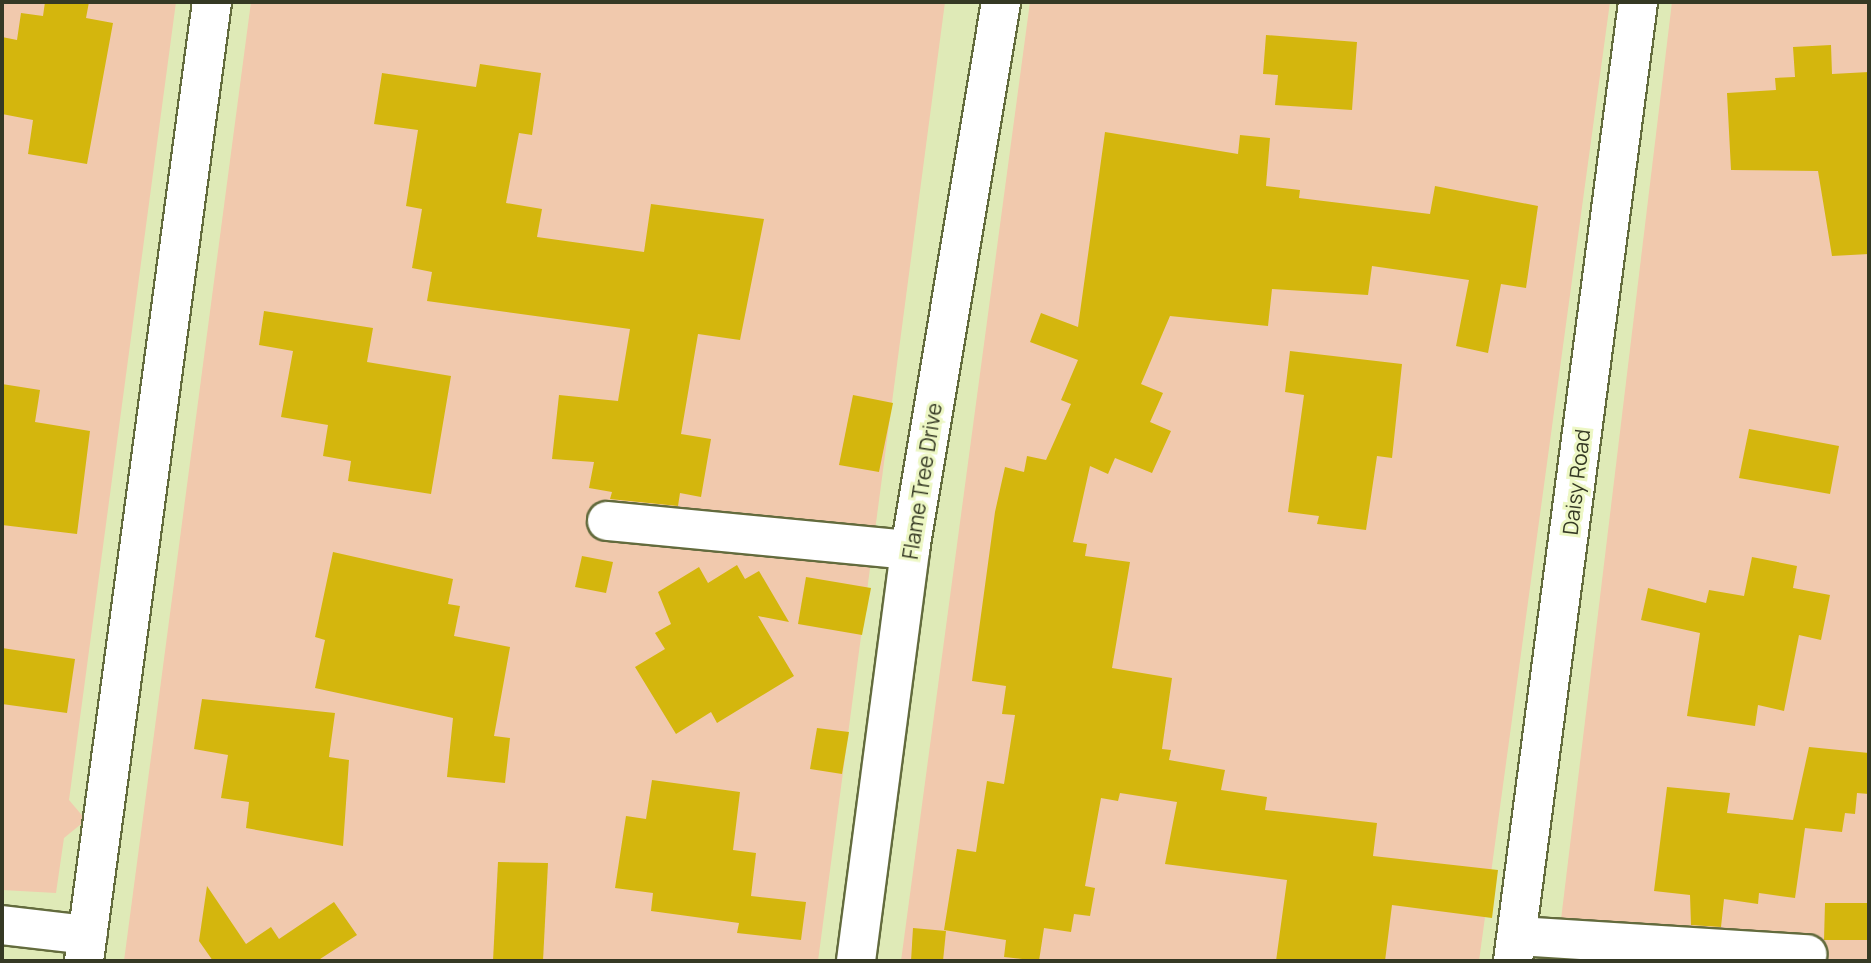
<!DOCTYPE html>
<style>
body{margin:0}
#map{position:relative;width:1871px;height:963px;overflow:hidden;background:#dfeab7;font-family:Manrope,sans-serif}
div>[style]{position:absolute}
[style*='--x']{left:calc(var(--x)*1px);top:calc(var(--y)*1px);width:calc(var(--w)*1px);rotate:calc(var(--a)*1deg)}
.green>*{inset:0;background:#f1c9ad}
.building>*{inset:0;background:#d4b60d}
.roads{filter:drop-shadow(2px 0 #636b3d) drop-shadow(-2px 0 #636b3d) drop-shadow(0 2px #636b3d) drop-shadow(0 -2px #636b3d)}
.minor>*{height:38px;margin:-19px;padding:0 19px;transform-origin:19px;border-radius:19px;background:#fff}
span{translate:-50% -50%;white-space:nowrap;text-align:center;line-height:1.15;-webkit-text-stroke:6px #edf7c4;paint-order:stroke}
.street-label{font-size:21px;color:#353924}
.frame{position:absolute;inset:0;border:4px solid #353924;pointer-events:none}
</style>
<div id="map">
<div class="green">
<i style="clip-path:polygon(2px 2px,176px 2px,69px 800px,86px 820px,64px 838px,56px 893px,2px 890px)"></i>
<i style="clip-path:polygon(251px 2px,945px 2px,818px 961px,124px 961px)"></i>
<i style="clip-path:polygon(1030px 2px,1610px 2px,1479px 961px,901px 961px)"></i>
<i style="clip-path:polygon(1672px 2px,1869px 2px,1869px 961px,1556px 961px)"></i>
</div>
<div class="building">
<i style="clip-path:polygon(45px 2px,89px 2px,86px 18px,113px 23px,87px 164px,28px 154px,33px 120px,2px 114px,2px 37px,17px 40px,21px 13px,43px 16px)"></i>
<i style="clip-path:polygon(1266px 35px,1357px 42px,1352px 110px,1275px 105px,1278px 75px,1263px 74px)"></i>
<i style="clip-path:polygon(1831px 45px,1832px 74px,1869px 72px,1869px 254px,1832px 256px,1818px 171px,1731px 170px,1727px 93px,1776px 90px,1775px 78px,1795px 77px,1793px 47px)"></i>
<i style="clip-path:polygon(480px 64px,541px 73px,532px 135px,519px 133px,506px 203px,542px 209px,537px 237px,644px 252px,651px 204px,764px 219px,740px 340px,698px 334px,681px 434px,711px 439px,701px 497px,680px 493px,678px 506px,610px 499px,612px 492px,589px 488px,594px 462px,552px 459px,559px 395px,618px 401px,630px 329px,427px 301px,432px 272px,412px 268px,422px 209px,406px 206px,418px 130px,374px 124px,382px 73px,476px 87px)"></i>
<i style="clip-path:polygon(1105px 132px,1238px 154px,1240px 135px,1270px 138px,1266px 186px,1300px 190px,1299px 198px,1430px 214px,1435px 186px,1538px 206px,1526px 288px,1501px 284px,1488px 353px,1456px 346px,1469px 280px,1372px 266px,1368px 295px,1272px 289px,1268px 326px,1170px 316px,1141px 384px,1163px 393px,1150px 422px,1171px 431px,1152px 473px,1115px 458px,1108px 474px,1090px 466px,1073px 542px,1087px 544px,1085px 556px,1130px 562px,1112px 668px,1172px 678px,1162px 749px,1171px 750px,1169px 760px,1225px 770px,1221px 790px,1267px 797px,1265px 810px,1377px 823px,1373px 856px,1498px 870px,1492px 918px,1392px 905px,1385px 961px,1276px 961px,1287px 880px,1165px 864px,1177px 802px,1120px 793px,1118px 801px,1101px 798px,1085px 886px,1095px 888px,1090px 916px,1074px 914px,1071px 932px,1044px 928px,1039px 961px,1004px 957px,1006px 940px,944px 930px,957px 849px,976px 852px,987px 781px,1004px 784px,1015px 715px,1002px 714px,1006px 686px,972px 681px,995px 512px,1005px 467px,1024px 472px,1027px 456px,1046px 460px,1071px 404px,1061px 400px,1078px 360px,1030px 342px,1041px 313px,1078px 327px)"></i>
<i style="clip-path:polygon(264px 311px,373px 328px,367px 362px,451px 376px,431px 494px,348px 481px,351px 461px,323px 456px,328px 425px,281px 417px,293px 351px,259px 345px)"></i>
<i style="clip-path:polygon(1290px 351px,1402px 364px,1392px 458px,1377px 456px,1366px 530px,1317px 524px,1319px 516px,1288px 512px,1304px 395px,1285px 392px)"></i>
<i style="clip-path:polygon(2px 384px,40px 390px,35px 422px,90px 431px,77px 534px,2px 525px)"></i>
<i style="clip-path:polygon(853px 395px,893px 403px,879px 472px,839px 465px)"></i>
<i style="clip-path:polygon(1749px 429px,1839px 446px,1830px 494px,1739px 478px)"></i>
<i style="clip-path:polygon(333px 552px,453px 579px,448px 604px,460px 606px,454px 636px,510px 647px,494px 736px,510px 738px,505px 783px,447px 777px,453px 718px,315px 688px,325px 640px,315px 637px)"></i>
<i style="clip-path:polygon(582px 556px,613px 562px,606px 593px,575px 587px)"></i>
<i style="clip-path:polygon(1752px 557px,1797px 566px,1793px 588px,1830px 595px,1821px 640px,1799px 635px,1784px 711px,1758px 705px,1755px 726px,1687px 716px,1700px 633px,1641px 620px,1648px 588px,1706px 603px,1709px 590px,1744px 596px)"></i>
<i style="clip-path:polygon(737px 565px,745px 579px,759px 571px,789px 622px,758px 616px,794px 676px,717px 723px,711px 712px,676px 734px,635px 667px,665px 649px,655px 633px,671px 624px,658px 592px,699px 567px,708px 583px)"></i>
<i style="clip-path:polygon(806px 577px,871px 588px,862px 635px,798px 624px)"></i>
<i style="clip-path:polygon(2px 648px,75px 659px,67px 713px,2px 704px)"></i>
<i style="clip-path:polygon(202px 699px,335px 713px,329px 757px,349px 760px,343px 846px,246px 828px,249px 802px,221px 798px,228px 755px,194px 749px)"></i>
<i style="clip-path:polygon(817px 728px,849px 732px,842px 774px,810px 769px)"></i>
<i style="clip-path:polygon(1809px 747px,1869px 753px,1869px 794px,1857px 793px,1855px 814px,1845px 813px,1842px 832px,1805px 828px,1795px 898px,1759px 893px,1758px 904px,1724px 899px,1721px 927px,1691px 925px,1690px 895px,1654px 891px,1667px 787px,1730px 793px,1727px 813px,1793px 820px)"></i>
<i style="clip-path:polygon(652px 780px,740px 792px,733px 850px,756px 853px,751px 896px,806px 902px,801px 940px,737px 933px,739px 923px,651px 911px,653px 893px,615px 888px,626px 816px,646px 819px)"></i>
<i style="clip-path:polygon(498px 862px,548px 863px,543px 961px,493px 961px)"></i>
<i style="clip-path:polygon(207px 886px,246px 944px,271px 927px,279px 939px,334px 902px,357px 935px,317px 961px,213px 961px,199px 941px)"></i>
<i style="clip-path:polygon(1825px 903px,1869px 903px,1869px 940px,1824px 940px)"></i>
<i style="clip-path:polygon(913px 928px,946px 931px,943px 961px,911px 961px)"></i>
</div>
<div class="roads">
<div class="minor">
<i style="--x:607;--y:521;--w:304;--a:5.5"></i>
<i style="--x:2;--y:925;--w:86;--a:6.7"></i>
<i style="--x:1517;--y:936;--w:291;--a:3.6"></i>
<i style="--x:84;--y:961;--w:968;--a:-82.4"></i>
<i style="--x:856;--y:961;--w:415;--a:-82.5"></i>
<i style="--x:910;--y:550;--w:556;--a:-80.57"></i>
<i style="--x:1513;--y:961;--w:967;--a:-82.57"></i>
</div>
</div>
<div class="street-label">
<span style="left:922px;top:481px;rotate:-81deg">Flame Tree Drive</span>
<span style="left:1576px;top:482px;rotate:-83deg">Daisy Road</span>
</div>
<div class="frame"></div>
</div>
